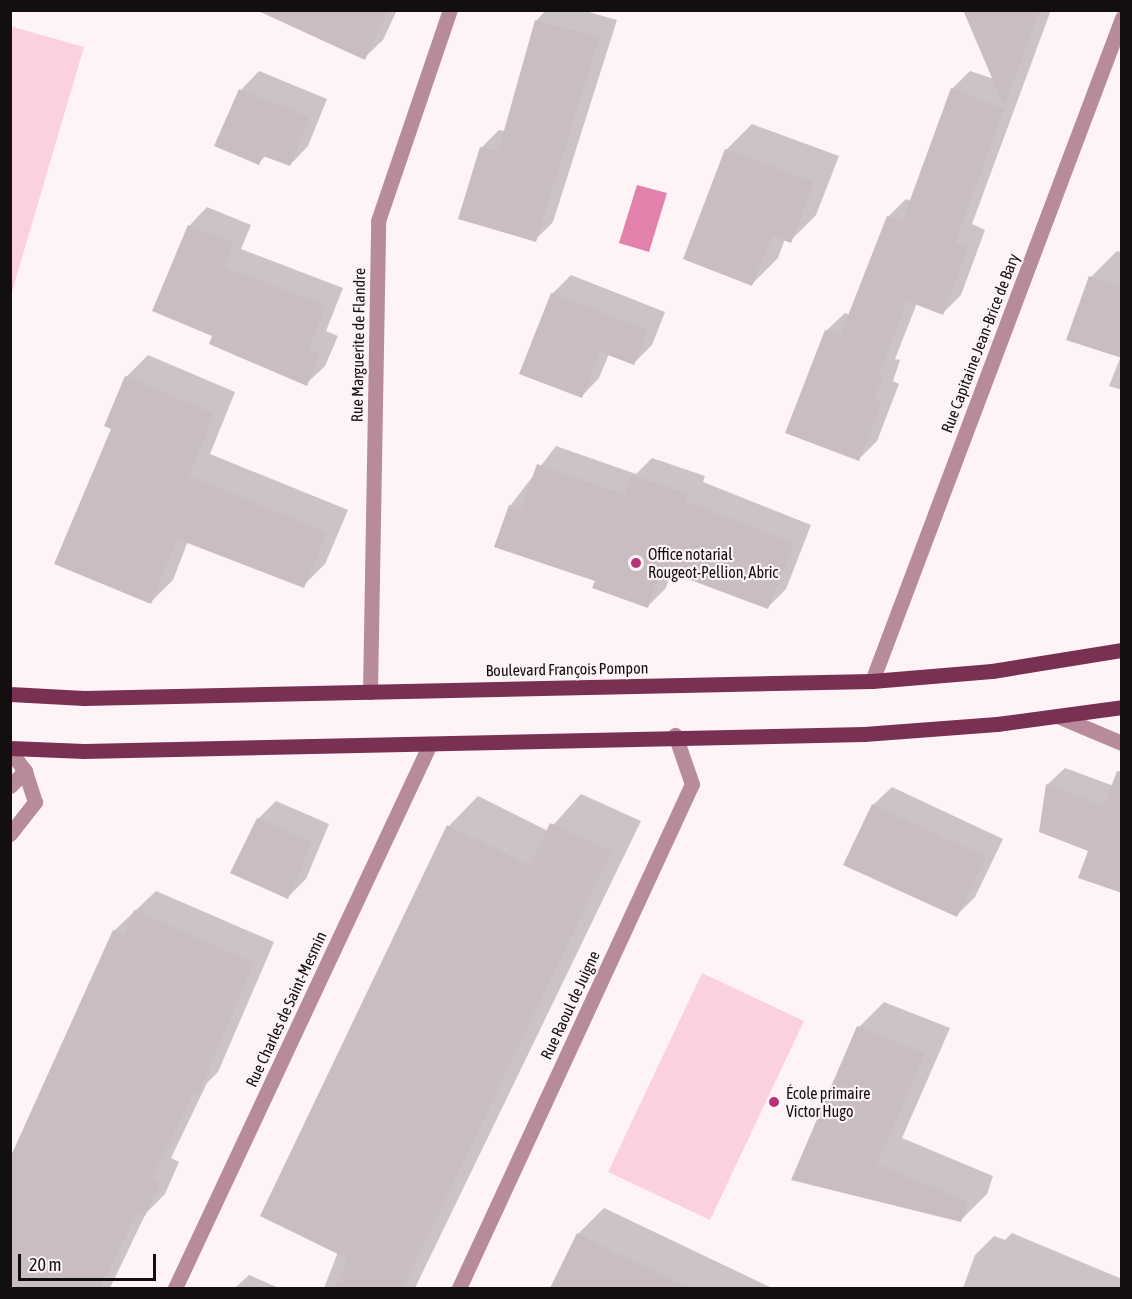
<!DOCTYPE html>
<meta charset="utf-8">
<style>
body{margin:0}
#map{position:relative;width:1132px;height:1299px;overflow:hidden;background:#fef4f8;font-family:"Asap Condensed",sans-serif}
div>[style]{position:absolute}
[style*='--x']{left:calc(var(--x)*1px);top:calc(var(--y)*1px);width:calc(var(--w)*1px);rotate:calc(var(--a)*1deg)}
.green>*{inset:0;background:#fbd1e1}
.water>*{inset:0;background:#e281ab}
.shadow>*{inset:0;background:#0003}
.building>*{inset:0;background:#c9bdc1}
.service>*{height:15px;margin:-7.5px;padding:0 7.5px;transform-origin:7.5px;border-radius:7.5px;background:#b78b9c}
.minor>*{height:15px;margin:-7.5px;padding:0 7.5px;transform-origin:7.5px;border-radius:7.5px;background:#b78b9c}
.tertiary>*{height:15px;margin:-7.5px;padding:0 7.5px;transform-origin:7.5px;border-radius:7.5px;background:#b78b9c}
.primary>*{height:15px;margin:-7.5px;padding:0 7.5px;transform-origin:7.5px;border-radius:7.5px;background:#793153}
.dots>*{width:16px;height:16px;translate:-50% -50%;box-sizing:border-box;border:3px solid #fef4f8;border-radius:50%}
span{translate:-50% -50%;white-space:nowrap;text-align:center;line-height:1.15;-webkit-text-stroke:4.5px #fef4f8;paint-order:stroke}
.street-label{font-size:16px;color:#130f11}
.poi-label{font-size:16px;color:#130f11}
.left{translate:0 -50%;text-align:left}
.frame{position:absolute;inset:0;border:12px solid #130f11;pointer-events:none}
.scale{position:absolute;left:18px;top:1254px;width:138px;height:27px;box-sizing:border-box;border:3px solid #130f11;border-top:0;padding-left:8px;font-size:18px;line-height:21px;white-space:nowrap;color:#130f11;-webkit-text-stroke:4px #fef4f8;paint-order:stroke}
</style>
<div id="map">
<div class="green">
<i style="clip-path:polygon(10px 26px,84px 47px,11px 295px,10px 295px)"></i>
<i style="clip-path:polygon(702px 973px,804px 1021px,710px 1220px,608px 1172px)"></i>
</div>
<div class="water">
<i style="clip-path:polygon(637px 185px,667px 193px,649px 252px,619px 243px)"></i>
</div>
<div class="shadow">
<i style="clip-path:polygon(278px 10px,397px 10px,383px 40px,364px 58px)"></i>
<i style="clip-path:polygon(546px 10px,582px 10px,617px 20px,553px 222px,535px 240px,481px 148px,499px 130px,506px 131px,536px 21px)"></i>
<i style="clip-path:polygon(972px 10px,1051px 10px,972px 224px,985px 230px,961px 295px,943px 313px,917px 303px,895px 359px,900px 360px,893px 381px,899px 384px,877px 441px,859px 459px,826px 331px,845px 313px,850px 315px,888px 217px,906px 199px,911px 201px,952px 89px,970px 71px,994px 79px)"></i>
<i style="clip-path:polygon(259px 71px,327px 99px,308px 146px,290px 165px,266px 155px,259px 163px,216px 146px,241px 90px)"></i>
<i style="clip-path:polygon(752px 124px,839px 156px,816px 215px,790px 241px,785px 239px,778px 258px,752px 284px,726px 150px)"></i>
<i style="clip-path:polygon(207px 207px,251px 225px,241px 249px,343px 288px,326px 331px,338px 336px,325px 366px,306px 384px,214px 335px,189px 226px)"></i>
<i style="clip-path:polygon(1117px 251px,1122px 252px,1122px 390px,1109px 386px,1121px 356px,1091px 277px)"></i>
<i style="clip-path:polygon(571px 275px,665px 312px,652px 345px,633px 364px,609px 354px,599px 378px,581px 397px,552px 294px)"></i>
<i style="clip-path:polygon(148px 355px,235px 392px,210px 454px,348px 510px,325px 564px,303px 586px,188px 541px,173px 580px,151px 602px,126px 377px)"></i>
<i style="clip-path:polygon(556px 446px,636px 474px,652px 458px,705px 476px,703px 482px,811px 525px,786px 589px,768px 607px,671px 571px,666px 588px,648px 606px,596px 580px,510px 506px)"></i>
<i style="clip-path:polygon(1065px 768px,1122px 789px,1090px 850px,1047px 785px)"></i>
<i style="clip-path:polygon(892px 787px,1003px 839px,975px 897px,957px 915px,873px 805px)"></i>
<i style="clip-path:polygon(581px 794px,641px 821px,415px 1288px,324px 1288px,338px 1252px,449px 826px,478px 796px,548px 831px)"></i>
<i style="clip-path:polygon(276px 801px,329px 824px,306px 879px,288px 897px,258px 819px)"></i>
<i style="clip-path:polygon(156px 891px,274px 942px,218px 1072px,207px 1083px,171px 1158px,179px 1162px,165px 1194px,146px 1213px,110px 1288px,10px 1288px,10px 1161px,115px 930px)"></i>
<i style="clip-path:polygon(884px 1002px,950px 1028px,902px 1138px,993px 1176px,987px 1194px,961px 1220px,793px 1179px,859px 1027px)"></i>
<i style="clip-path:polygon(604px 1208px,770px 1287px,769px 1288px,553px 1288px,578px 1234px)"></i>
<i style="clip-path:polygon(1012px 1233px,1122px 1279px,1122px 1288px,963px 1288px,975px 1255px,994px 1236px,1005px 1240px)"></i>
<i style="clip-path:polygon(249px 1275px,279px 1288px,235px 1288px)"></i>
</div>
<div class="building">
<i style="clip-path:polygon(256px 10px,388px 10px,365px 60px)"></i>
<i style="clip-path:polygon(963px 10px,1040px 10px,1004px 106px)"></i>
<i style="clip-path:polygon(535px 20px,599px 38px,536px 242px,458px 219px,480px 147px,498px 152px)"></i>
<i style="clip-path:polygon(951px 88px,1004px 109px,955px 243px,968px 248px,943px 315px,907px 301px,878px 377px,883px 378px,875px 399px,882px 402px,859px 461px,785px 433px,825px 330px,840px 336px,887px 216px,902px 222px)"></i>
<i style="clip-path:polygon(239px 89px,310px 117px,290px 166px,263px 156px,259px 165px,214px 146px)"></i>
<i style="clip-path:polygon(725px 149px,814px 182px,791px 243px,772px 236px,752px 286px,683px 259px)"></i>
<i style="clip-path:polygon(188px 225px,234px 243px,224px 267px,326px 306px,309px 349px,320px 354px,307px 386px,209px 344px,212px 336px,152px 311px)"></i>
<i style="clip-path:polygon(1089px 276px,1122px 288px,1122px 358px,1066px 340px)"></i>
<i style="clip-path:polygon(551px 293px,648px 330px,634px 365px,600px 352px,582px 398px,519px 374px)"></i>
<i style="clip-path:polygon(125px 376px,214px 414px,189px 476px,327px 532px,304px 588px,177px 539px,151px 604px,54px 564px,111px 429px,104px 426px)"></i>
<i style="clip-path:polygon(537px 464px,625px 495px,632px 475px,688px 494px,685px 501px,794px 543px,768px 609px,661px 569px,648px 608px,592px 588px,595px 581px,494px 547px,509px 505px,521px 509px)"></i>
<i style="clip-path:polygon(1117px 771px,1122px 772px,1122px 893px,1078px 878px,1088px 851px,1039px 832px,1046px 784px,1104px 806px)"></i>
<i style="clip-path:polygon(872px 804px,986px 857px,957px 917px,843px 865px)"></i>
<i style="clip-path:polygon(257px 818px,312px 842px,288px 899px,230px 873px)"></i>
<i style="clip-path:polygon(550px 823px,612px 851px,403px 1288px,334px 1288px,348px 1259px,260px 1216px,447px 825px,530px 866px)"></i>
<i style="clip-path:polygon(134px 910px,254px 963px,198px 1094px,194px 1092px,152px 1179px,160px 1182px,145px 1216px,137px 1212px,100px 1288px,10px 1288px,10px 1158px,113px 930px,124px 935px)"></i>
<i style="clip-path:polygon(857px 1026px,925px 1054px,877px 1164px,968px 1202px,961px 1222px,791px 1180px)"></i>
<i style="clip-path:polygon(577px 1233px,611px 1251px,691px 1288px,550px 1288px)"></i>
</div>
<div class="service">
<i style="--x:10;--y:751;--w:25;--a:53"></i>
<i style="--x:25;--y:771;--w:21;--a:135"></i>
<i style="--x:10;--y:834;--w:41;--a:-52"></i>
<i style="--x:35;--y:802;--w:33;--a:-108"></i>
</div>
<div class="minor">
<i style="--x:872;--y:681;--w:709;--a:-69.34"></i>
<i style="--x:370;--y:692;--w:471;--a:-89"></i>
<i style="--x:378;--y:221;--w:223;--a:-71.2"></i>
<i style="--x:175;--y:1288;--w:601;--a:-64.89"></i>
<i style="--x:459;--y:1288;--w:555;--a:-65.19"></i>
<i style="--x:692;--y:784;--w:52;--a:-109.1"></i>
</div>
<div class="tertiary">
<i style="--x:1060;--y:717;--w:67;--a:22.8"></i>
</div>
<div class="primary">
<i style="--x:10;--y:694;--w:74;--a:3.1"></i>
<i style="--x:84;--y:698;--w:788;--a:-1.24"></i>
<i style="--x:872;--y:681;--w:120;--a:-4.8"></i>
<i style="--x:992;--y:671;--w:132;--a:-9.2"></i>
<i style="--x:10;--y:748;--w:74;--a:2.3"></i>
<i style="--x:84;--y:751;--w:780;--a:-1.25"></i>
<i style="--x:864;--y:734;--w:133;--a:-4.3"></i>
<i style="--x:997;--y:724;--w:126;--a:-7.7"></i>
</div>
<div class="dots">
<i style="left:636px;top:563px;background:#b83277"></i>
<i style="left:774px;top:1102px;background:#b83277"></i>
</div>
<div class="street-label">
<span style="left:980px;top:343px;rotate:-69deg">Rue Capitaine Jean-Brice de Bary</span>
<span style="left:358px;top:345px;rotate:-89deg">Rue Marguerite de Flandre</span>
<span style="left:567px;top:669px;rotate:-1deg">Boulevard François Pompon</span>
<span style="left:570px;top:1005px;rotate:-65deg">Rue Raoul de Juigne</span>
<span style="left:286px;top:1009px;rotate:-65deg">Rue Charles de Saint-Mesmin</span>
</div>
<div class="poi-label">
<span class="left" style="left:648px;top:563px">Office notarial<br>Rougeot-Pellion, Abric</span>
<span class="left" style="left:786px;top:1102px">École primaire<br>Victor Hugo</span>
</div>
<div class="frame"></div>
<div class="scale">20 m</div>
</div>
